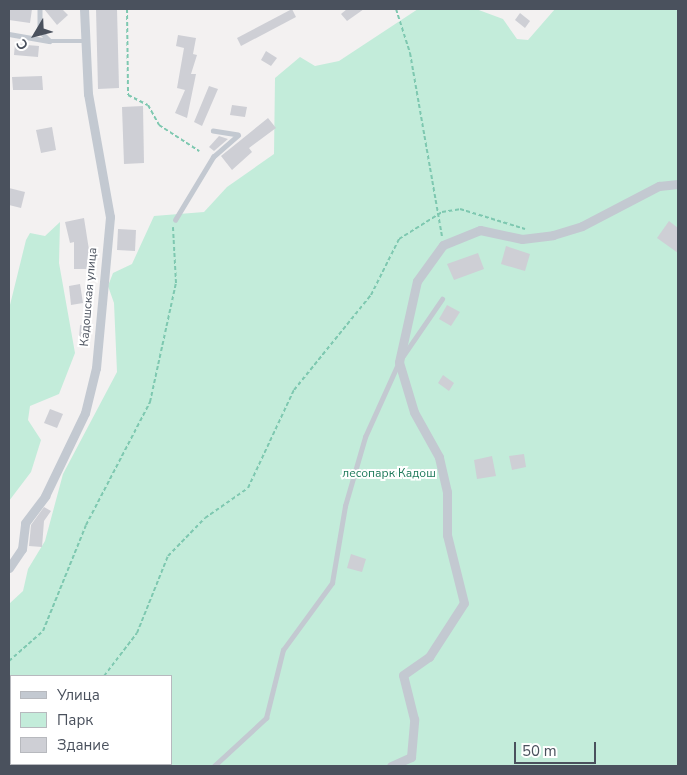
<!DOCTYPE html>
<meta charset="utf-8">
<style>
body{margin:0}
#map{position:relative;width:687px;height:775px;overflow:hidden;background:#f3f1f1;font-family:"Nunito Sans",sans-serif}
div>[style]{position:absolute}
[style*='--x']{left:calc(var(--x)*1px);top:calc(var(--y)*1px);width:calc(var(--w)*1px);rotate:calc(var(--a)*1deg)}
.green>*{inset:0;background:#c3ecda}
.building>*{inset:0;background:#cecfd5}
.path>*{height:2px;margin-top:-1px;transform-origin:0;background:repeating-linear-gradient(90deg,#7ec8b0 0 4px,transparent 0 6.5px)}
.lane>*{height:4.5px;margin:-2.25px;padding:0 2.25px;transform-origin:2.25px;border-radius:2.25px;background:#c3c9d1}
.street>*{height:9px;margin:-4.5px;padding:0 4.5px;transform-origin:4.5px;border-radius:4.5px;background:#c3c9d1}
span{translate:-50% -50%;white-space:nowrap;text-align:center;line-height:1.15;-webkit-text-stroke:4px #fff;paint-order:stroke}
.street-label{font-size:12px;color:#4a515d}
.park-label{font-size:12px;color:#1f7a5b}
.frame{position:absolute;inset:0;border:10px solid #4a515d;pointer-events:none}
.legend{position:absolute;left:10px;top:675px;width:162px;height:90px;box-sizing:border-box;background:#fff;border:1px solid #b7b9be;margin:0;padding:6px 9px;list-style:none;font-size:15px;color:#4a515d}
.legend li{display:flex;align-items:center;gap:10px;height:25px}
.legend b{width:25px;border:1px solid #b7b9be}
.north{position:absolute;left:10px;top:10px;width:50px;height:50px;-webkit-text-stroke:4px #fff;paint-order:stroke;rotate:233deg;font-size:14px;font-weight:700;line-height:20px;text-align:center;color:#4a515d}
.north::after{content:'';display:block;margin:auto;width:18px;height:22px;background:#4a515d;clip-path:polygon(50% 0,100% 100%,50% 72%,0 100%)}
.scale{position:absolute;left:514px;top:742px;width:82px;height:22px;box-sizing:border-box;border:2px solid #4a515d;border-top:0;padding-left:6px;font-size:15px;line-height:18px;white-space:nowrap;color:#4a515d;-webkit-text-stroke:4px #fff;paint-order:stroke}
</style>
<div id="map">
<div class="green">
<i style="clip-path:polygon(evenodd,418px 9px,476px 9px,503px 19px,517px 39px,528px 40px,555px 9px,678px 9px,678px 766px,9px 766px,9px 604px,23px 591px,28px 569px,45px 541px,63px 474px,117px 372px,114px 303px,108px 286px,113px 273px,132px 264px,154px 216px,204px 212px,227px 187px,274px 154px,275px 78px,300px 57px,315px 66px,339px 61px,418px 9px,11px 676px,171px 676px,171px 764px,11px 764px,11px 676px)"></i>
<i style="clip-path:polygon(60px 222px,59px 263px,75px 353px,59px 394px,30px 406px,28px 420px,41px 440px,31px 472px,9px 501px,9px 309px,26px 240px,30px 233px,45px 236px)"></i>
</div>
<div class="building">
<i style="clip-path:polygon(9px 9px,32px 9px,30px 23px,9px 20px)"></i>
<i style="clip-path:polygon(44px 9px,62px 9px,68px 15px,57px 25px)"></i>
<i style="clip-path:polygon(96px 9px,117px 9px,119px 88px,98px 89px)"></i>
<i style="clip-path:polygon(292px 9px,296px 17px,241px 46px,237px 38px)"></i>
<i style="clip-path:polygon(347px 9px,364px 9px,347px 21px,341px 14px)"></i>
<i style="clip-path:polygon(520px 13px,530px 21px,525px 28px,515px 20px)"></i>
<i style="clip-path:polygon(178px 35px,196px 38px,193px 54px,197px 55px,191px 74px,196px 74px,187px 118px,175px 113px,185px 90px,177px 88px,184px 48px,176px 46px)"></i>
<i style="clip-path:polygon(15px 44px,39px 46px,38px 57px,14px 55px)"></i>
<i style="clip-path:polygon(266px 51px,277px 58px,271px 66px,261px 60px)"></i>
<i style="clip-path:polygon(42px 76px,43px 90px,13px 90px,12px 77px)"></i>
<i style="clip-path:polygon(209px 86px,218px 89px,202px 126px,194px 122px)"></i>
<i style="clip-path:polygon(232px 105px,247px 107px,245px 117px,230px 115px)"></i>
<i style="clip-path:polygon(143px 106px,144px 163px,124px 164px,122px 107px)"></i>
<i style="clip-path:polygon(268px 118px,276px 128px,249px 148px,252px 152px,232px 170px,221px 156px)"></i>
<i style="clip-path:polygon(52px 127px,56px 150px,41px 153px,36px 130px)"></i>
<i style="clip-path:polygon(219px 136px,228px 139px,214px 151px,209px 147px)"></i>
<i style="clip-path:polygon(9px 188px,25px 192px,21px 208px,9px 205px)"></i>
<i style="clip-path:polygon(84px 218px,92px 269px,74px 269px,74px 242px,70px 243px,65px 222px)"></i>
<i style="clip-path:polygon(669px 221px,678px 228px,678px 253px,657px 238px)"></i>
<i style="clip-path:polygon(118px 229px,136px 230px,135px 251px,117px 250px)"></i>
<i style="clip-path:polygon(506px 246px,530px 254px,525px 271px,501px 264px)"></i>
<i style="clip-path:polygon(478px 253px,484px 269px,454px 280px,447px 264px)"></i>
<i style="clip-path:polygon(80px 284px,83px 303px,71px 305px,69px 286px)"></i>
<i style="clip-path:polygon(447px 305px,460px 312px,451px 326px,439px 319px)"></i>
<i style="clip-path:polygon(80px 325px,90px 326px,88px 339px,79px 339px)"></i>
<i style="clip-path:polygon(443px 375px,454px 383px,449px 391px,438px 383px)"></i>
<i style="clip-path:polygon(50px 409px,63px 414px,57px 428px,44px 423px)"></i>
<i style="clip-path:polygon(524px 454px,526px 467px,512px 470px,509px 456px)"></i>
<i style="clip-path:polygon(492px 456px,496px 476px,477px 479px,474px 460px)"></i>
<i style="clip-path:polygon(44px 507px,51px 511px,44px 521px,42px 547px,29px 546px,31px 525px)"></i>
<i style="clip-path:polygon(351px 554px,366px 559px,362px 572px,347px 568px)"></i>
</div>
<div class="path">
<i style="--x:127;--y:9;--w:86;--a:89.3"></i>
<i style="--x:128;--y:95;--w:22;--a:27"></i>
<i style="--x:148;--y:105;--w:23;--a:61"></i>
<i style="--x:159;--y:125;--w:48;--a:33"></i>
<i style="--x:396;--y:9;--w:46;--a:72.3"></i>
<i style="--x:410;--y:53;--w:186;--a:80.1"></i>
<i style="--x:9;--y:661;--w:45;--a:-41.4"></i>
<i style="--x:43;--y:631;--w:114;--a:-67.9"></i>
<i style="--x:86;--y:525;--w:139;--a:-62.5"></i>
<i style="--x:150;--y:402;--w:122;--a:-77.7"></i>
<i style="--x:176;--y:283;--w:56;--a:-93.1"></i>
<i style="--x:104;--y:676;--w:54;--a:-52.5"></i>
<i style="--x:137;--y:633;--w:83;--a:-68.1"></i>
<i style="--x:168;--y:556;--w:53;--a:-45.8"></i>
<i style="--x:205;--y:518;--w:52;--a:-34.9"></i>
<i style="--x:248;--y:488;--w:108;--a:-64.9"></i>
<i style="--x:294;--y:390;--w:122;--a:-51"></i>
<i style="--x:371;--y:295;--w:63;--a:-63.4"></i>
<i style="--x:399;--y:239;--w:51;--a:-32.1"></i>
<i style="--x:442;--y:212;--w:18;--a:-9"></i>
<i style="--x:460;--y:209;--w:68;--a:17.1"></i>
<i style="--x:27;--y:766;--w:2;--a:-63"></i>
</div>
<div class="lane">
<i style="--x:40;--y:9;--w:22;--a:90"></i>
<i style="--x:40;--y:31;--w:14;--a:45"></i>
<i style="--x:50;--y:41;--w:34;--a:0"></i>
<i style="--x:9;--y:34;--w:40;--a:10"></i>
<i style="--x:175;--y:220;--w:74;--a:-58.9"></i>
<i style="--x:213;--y:157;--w:33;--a:-41"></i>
<i style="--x:238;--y:135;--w:25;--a:-171"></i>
<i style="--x:403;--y:356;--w:69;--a:-55.6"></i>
<i style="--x:214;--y:766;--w:71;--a:-42.7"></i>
<i style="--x:266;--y:718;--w:70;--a:-76"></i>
<i style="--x:283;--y:650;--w:83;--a:-53.8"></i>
<i style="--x:332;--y:583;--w:78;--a:-80.4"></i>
<i style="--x:345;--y:506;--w:72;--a:-73.8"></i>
<i style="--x:365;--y:437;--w:80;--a:-65.7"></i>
</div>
<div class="street">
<i style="--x:9;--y:568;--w:23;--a:-56"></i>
<i style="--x:22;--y:549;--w:26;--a:-83"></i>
<i style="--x:25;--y:523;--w:34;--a:-53"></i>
<i style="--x:45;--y:496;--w:92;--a:-64.3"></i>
<i style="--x:85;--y:413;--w:46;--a:-76.3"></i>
<i style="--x:96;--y:368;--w:152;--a:-84.7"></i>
<i style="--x:110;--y:217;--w:125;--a:-100.1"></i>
<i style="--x:88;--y:94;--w:85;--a:-92.7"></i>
<i style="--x:391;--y:766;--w:22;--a:-24"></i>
<i style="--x:411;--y:757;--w:38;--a:-85"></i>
<i style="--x:414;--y:719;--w:45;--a:-104"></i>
<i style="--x:403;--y:675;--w:32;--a:-35"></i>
<i style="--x:429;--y:657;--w:64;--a:-57.1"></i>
<i style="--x:464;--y:603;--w:70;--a:-104"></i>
<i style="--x:447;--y:535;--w:43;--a:-90"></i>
<i style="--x:447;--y:492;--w:36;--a:-103"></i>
<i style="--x:439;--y:457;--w:51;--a:-119.1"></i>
<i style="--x:414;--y:412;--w:52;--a:-106.7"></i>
<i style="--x:399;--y:362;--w:83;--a:-77.5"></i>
<i style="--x:417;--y:281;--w:44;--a:-54.2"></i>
<i style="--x:443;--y:245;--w:40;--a:-22"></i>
<i style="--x:480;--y:230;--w:43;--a:12.1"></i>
<i style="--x:522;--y:239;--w:31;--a:-7"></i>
<i style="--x:553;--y:235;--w:30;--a:-17"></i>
<i style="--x:582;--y:226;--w:87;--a:-27.5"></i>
<i style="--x:659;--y:186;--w:19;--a:-6"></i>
</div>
<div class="street-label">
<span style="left:89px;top:297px;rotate:-85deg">Кадошская улица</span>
</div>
<div class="park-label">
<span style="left:389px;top:474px">лесопарк Кадош</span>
</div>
<div class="frame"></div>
<ul class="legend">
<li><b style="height:6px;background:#c3c9d1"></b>Улица</li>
<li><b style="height:14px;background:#c3ecda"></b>Парк</li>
<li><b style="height:14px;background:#cecfd5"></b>Здание</li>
</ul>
<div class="north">С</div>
<div class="scale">50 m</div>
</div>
